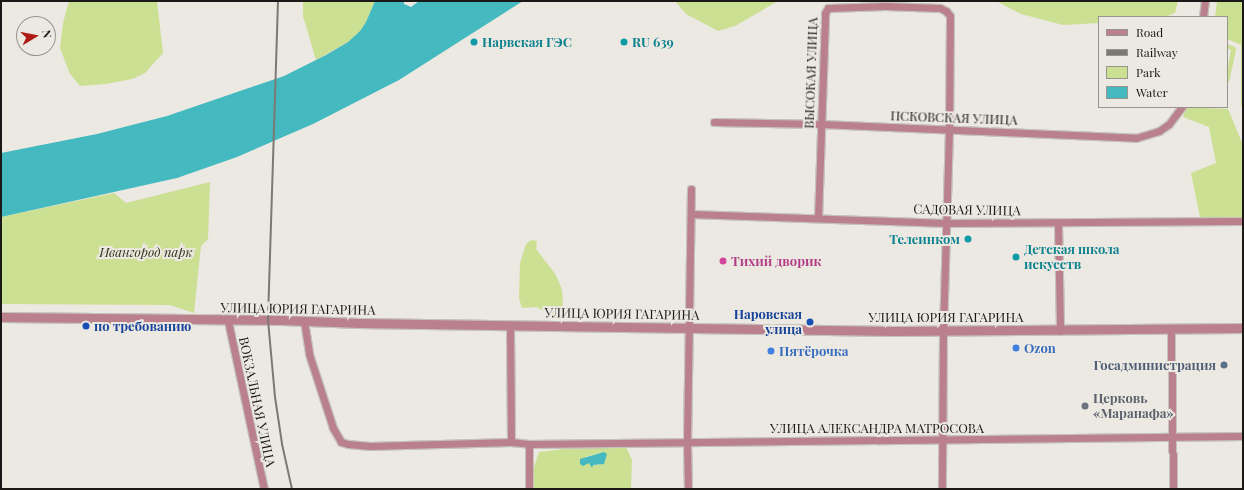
<!DOCTYPE html>
<meta charset="utf-8">
<style>
body{margin:0}
#map{position:relative;width:1244px;height:490px;overflow:hidden;background:#ece8e2;font-family:"Playfair Display",serif}
div>[style]{position:absolute}
[style*='--x']{left:calc(var(--x)*1px);top:calc(var(--y)*1px);width:calc(var(--w)*1px);rotate:calc(var(--a)*1deg)}
.green>*{inset:0;background:#cce093}
.water>*{inset:0;background:#44bac0}
.roads{filter:drop-shadow(1px 0 #c6c3bd) drop-shadow(-1px 0 #c6c3bd) drop-shadow(0 1px #c6c3bd) drop-shadow(0 -1px #c6c3bd)}
.minor>*{height:7px;margin:-3.5px;padding:0 3.5px;transform-origin:3.5px;border-radius:3.5px;background:#ba808c}
.tertiary>*{height:9px;margin:-4.5px;padding:0 4.5px;transform-origin:4.5px;border-radius:4.5px;background:#ba808c}
.rail>*{height:2px;margin:-1px;padding:0 1px;transform-origin:1px;border-radius:1px;background:#7c7975}
.dots>*{width:11px;height:11px;translate:-50% -50%;box-sizing:border-box;border:2px solid #ece8e2;border-radius:50%}
span{translate:-50% -50%;white-space:nowrap;text-align:center;line-height:1.15;-webkit-text-stroke:4px #ece8e2;paint-order:stroke}
.culture-label{font-size:13px;color:#0d838f;font-weight:700}
.left{translate:0 -50%;text-align:left}
.right{translate:-100% -50%;text-align:right}
.street-label{font-size:13px;color:#1b1917}
.park-label{font-size:13px;color:#2f3716;font-style:italic}
.hotel-label{font-size:13px;color:#b23c85;font-weight:700}
.transit-label{font-size:13px;color:#164399;font-weight:700}
.shop-label{font-size:13px;color:#366cbe;font-weight:700}
.service-label{font-size:13px;color:#4e5e75;font-weight:700}
.worship-label{font-size:13px;color:#5b616d;font-weight:700}
.frame{position:absolute;inset:0;border:2px solid #1b1917;pointer-events:none}
.legend{position:absolute;left:1098px;top:16px;width:130px;height:92px;box-sizing:border-box;background:#ece8e2;border:1px solid #989591;margin:0;padding:5px 7px;list-style:none;font-size:12px;color:#1b1917}
.legend li{display:flex;align-items:center;gap:8px;height:20px}
.legend b{width:20px;border:1px solid #989591}
.north{position:absolute;left:16px;top:16px;width:40px;height:40px;box-sizing:border-box;background:#ece8e2;border:1px solid #989591;border-radius:50%;rotate:80deg;font-size:11px;font-weight:700;line-height:16px;text-align:center;color:#1b1917}
.north::after{content:'';display:block;margin:auto;width:14px;height:18px;background:#ad1d15;clip-path:polygon(50% 0,100% 100%,50% 72%,0 100%)}
</style>
<div id="map">
<div class="green">
<i style="clip-path:polygon(69px 1px,157px 1px,163px 53px,145px 73px,132px 79px,106px 84px,80px 86px,70px 74px,60px 48px,63px 23px)"></i>
<i style="clip-path:polygon(303px 1px,375px 1px,366px 22px,360px 31px,348px 42px,316px 60px,303px 16px)"></i>
<i style="clip-path:polygon(675px 1px,778px 1px,735px 26px,718px 31px,686px 14px)"></i>
<i style="clip-path:polygon(996px 1px,1178px 1px,1175px 13px,1165px 17px,1099px 17px,1099px 23px,1063px 25px,1021px 14px)"></i>
<i style="clip-path:polygon(1217px 1px,1243px 1px,1243px 108px,1241px 106px,1241px 45px,1227px 39px,1227px 17px,1215px 17px)"></i>
<i style="clip-path:polygon(1227px 44px,1235px 47px,1236px 50px,1229px 82px,1227px 81px,1227px 72px,1231px 50px,1227px 48px)"></i>
<i style="clip-path:polygon(1187px 107px,1228px 109px,1243px 145px,1243px 219px,1200px 217px,1191px 173px,1216px 163px,1209px 127px,1183px 117px)"></i>
<i style="clip-path:polygon(210px 182px,208px 239px,201px 246px,194px 313px,170px 305px,1px 304px,1px 217px,114px 193px,126px 203px)"></i>
<i style="clip-path:polygon(531px 240px,537px 241px,536px 249px,556px 275px,562px 290px,563px 304px,561px 313px,555px 316px,536px 307px,522px 308px,519px 298px,520px 263px,526px 244px)"></i>
<i style="clip-path:polygon(evenodd,590px 446px,625px 447px,627px 449px,632px 460px,631px 489px,533px 489px,533px 470px,539px 452px,590px 446px,604px 452px,599px 465px,593px 465px,585px 457px,604px 452px)"></i>
</div>
<div class="water">
<i style="clip-path:polygon(375px 1px,404px 1px,404px 4px,411px 7px,419px 1px,523px 1px,399px 80px,313px 124px,237px 157px,177px 178px,1px 217px,1px 153px,97px 134px,167px 116px,284px 76px,326px 55px,348px 42px,360px 31px,366px 22px)"></i>
<i style="clip-path:polygon(604px 452px,607px 454px,604px 464px,593px 465px,592px 468px,589px 463px,583px 466px,580px 464px,580px 459px)"></i>
</div>
<div class="roads">
<div class="minor">
<i style="--x:1203;--y:17;--w:16;--a:-83"></i>
<i style="--x:714;--y:122;--w:107;--a:1.1"></i>
<i style="--x:821;--y:124;--w:315;--a:2.5"></i>
<i style="--x:1136;--y:138;--w:24;--a:-17"></i>
<i style="--x:1159;--y:131;--w:12;--a:-35"></i>
<i style="--x:1169;--y:124;--w:21;--a:-53"></i>
<i style="--x:691;--y:214;--w:256;--a:2"></i>
<i style="--x:947;--y:223;--w:296;--a:-0.4"></i>
<i style="--x:818;--y:218;--w:205;--a:-88"></i>
<i style="--x:825;--y:13;--w:6;--a:-59"></i>
<i style="--x:828;--y:8;--w:57;--a:-2"></i>
<i style="--x:885;--y:6;--w:55;--a:2.1"></i>
<i style="--x:940;--y:8;--w:7;--a:27"></i>
<i style="--x:946;--y:11;--w:6;--a:51"></i>
<i style="--x:950;--y:16;--w:114;--a:90.5"></i>
<i style="--x:949;--y:130;--w:201;--a:91.7"></i>
<i style="--x:943;--y:331;--w:158;--a:90.4"></i>
<i style="--x:1058;--y:223;--w:108;--a:88.9"></i>
<i style="--x:228;--y:321;--w:172;--a:77.9"></i>
<i style="--x:304;--y:321;--w:33;--a:81"></i>
<i style="--x:309;--y:354;--w:78;--a:72"></i>
<i style="--x:333;--y:428;--w:16;--a:60"></i>
<i style="--x:341;--y:442;--w:7;--a:16"></i>
<i style="--x:348;--y:444;--w:22;--a:5"></i>
<i style="--x:370;--y:446;--w:141;--a:-1.6"></i>
<i style="--x:511;--y:442;--w:18;--a:6"></i>
<i style="--x:529;--y:444;--w:714;--a:-0.64"></i>
<i style="--x:510;--y:326;--w:116;--a:89.5"></i>
<i style="--x:1171;--y:328;--w:161;--a:89.3"></i>
<i style="--x:529;--y:489;--w:45;--a:-90"></i>
<i style="--x:688;--y:489;--w:46;--a:-91.2"></i>
<i style="--x:687;--y:443;--w:254;--a:-89.1"></i>
</div>
<div class="tertiary">
<i style="--x:1;--y:317;--w:281;--a:0.6"></i>
<i style="--x:282;--y:320;--w:77;--a:2.2"></i>
<i style="--x:359;--y:323;--w:535;--a:0.86"></i>
<i style="--x:894;--y:331;--w:349;--a:-0.5"></i>
</div>
</div>
<div class="rail">
<i style="--x:278;--y:1;--w:319;--a:91.8"></i>
<i style="--x:268;--y:320;--w:77;--a:84.8"></i>
<i style="--x:275;--y:397;--w:48;--a:81.5"></i>
<i style="--x:282;--y:444;--w:46;--a:77.5"></i>
</div>
<div class="dots">
<i style="left:474px;top:42px;background:#0f9aa8"></i>
<i style="left:624px;top:42px;background:#0f9aa8"></i>
<i style="left:968px;top:239px;background:#0f9aa8"></i>
<i style="left:1016px;top:257px;background:#0f9aa8"></i>
<i style="left:723px;top:261px;background:#d1479c"></i>
<i style="left:810px;top:322px;background:#1a4fb4"></i>
<i style="left:86px;top:326px;background:#1a4fb4"></i>
<i style="left:1016px;top:348px;background:#3f7fe0"></i>
<i style="left:771px;top:351px;background:#3f7fe0"></i>
<i style="left:1224px;top:365px;background:#5c6f8a"></i>
<i style="left:1085px;top:406px;background:#6b7280"></i>
</div>
<div class="culture-label">
<span class="left" style="left:482px;top:42px">Нарвская ГЭС</span>
<span class="left" style="left:632px;top:42px">RU 639</span>
<span class="right" style="left:960px;top:239px">Телеинком</span>
<span class="left" style="left:1024px;top:257px">Детская школа<br>искусств</span>
</div>
<div class="street-label">
<span style="left:811px;top:73px;rotate:-88deg">ВЫСОКАЯ УЛИЦА</span>
<span style="left:954px;top:118px;rotate:2deg">ПСКОВСКАЯ УЛИЦА</span>
<span style="left:967px;top:210px;rotate:1deg">САДОВАЯ УЛИЦА</span>
<span style="left:298px;top:309px;rotate:1deg">УЛИЦА ЮРИЯ ГАГАРИНА</span>
<span style="left:622px;top:314px;rotate:1deg">УЛИЦА ЮРИЯ ГАГАРИНА</span>
<span style="left:946px;top:317px">УЛИЦА ЮРИЯ ГАГАРИНА</span>
<span style="left:257px;top:402px;rotate:78deg">ВОКЗАЛЬНАЯ УЛИЦА</span>
<span style="left:877px;top:428px">УЛИЦА АЛЕКСАНДРА МАТРОСОВА</span>
</div>
<div class="park-label">
<span style="left:146px;top:252px">Ивангород парк</span>
</div>
<div class="hotel-label">
<span class="left" style="left:731px;top:261px">Тихий дворик</span>
</div>
<div class="transit-label">
<span class="right" style="left:802px;top:322px">Наровская<br>улица</span>
<span class="left" style="left:94px;top:326px">по требованию</span>
</div>
<div class="shop-label">
<span class="left" style="left:1024px;top:348px">Ozon</span>
<span class="left" style="left:779px;top:351px">Пятёрочка</span>
</div>
<div class="service-label">
<span class="right" style="left:1216px;top:365px">Госадминистрация</span>
</div>
<div class="worship-label">
<span class="left" style="left:1093px;top:406px">Церковь<br>«Маранафа»</span>
</div>
<div class="frame"></div>
<ul class="legend">
<li><b style="height:5px;background:#ba808c"></b>Road</li>
<li><b style="height:5px;background:#7c7975"></b>Railway</li>
<li><b style="height:11px;background:#cce093"></b>Park</li>
<li><b style="height:11px;background:#44bac0"></b>Water</li>
</ul>
<div class="north">N</div>
</div>
